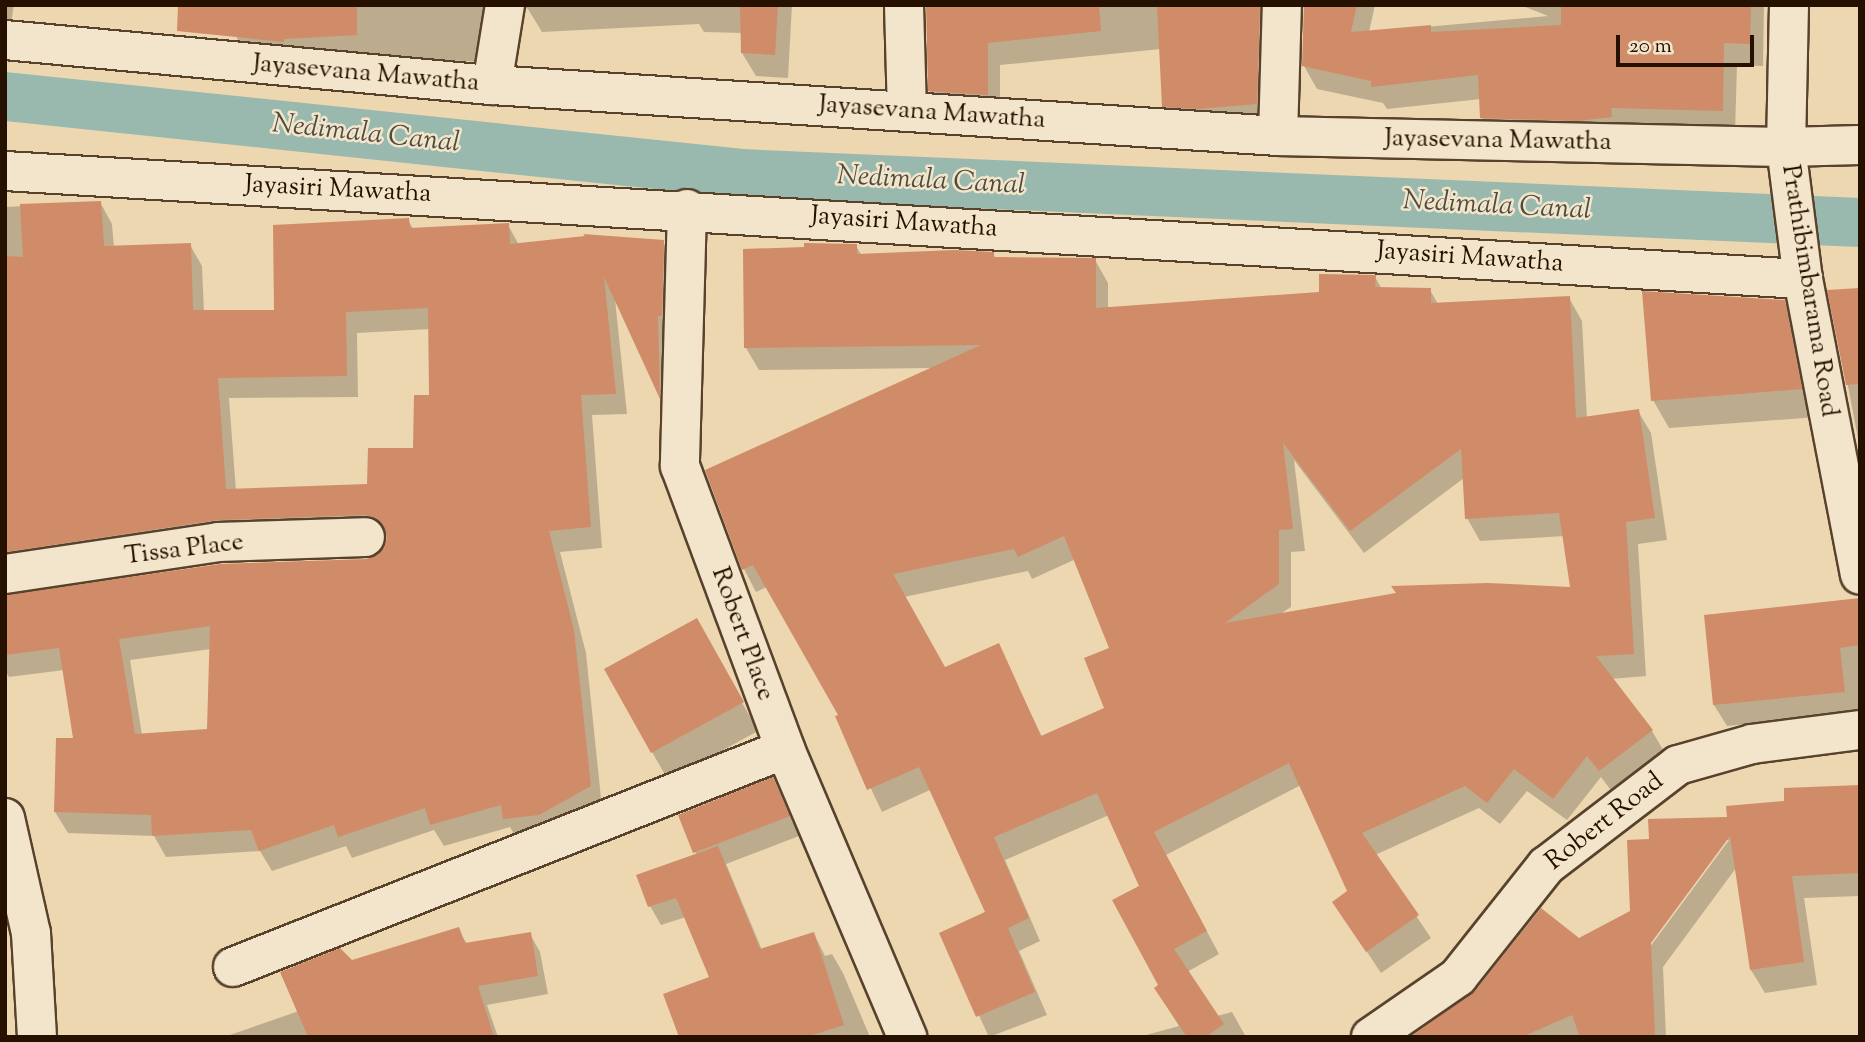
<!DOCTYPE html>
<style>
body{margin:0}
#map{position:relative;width:1865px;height:1042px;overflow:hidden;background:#ecd7b1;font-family:"Sorts Mill Goudy",serif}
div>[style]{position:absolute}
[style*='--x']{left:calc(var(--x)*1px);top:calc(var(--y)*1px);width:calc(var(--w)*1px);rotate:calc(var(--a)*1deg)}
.shadow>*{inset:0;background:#0003}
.canal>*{height:49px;margin:-24.5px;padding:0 24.5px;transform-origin:24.5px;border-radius:24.5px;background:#99b9ae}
.building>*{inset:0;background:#d08b69}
.roads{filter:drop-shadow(2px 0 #58422c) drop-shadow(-2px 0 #58422c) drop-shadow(0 2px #58422c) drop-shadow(0 -2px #58422c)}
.minor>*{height:38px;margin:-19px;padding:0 19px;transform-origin:19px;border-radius:19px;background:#f3e5cc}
.tertiary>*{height:38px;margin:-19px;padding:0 19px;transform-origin:19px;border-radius:19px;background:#f3e5cc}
span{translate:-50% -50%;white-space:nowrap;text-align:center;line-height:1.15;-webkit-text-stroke:5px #f3e5cc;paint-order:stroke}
.street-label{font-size:26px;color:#261100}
.water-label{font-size:28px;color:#4e4c3d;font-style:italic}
.frame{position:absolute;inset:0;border:7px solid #261100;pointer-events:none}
.scale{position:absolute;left:1616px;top:35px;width:138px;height:32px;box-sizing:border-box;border:4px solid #261100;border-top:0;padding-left:9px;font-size:21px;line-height:24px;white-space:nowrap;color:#261100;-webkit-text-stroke:5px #f3e5cc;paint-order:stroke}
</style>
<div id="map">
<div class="shadow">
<i style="clip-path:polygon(5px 5px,14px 5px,8px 41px,5px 40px)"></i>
<i style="clip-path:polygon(239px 5px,792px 5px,788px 78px,756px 76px,742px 53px,742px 33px,704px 32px,699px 24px,542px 32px,528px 9px,522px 6px,485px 62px,383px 57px,249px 60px,236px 36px)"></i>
<i style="clip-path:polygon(928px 5px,1375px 5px,1369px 32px,1548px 16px,1520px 5px,1764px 5px,1763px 66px,1737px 65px,1735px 134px,1495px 141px,1482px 118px,1481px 99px,1387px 109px,1383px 103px,1317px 89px,1304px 66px,1305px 8px,1298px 6px,1270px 127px,1178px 129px,1164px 106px,1161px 49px,1000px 65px,1000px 118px,943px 114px,930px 91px)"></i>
<i style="clip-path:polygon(evenodd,100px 202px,112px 224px,114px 248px,190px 245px,202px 266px,204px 312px,276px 312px,408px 220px,414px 230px,508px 225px,519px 245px,663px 242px,676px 263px,671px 414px,615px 299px,627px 414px,592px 415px,602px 548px,560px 552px,586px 653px,602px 808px,517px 839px,510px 827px,444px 846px,434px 830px,352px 858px,346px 846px,272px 871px,260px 851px,166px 857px,154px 836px,68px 833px,55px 812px,75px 740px,64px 670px,9px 677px,5px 670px,5px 597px,366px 561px,377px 557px,386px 549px,388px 539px,377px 536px,5px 577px,5px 207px,100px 202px,430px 329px,431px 397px,415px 450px,369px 486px,236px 491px,229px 398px,358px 397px,357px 333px,430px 329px,100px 202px,211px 649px,208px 731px,142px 735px,130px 660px,211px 649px)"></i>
<i style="clip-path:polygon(evenodd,856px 246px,862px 256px,993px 254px,996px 259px,1095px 260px,1108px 283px,1108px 309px,1321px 294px,1375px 277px,1382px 289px,1430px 290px,1438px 304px,1569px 298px,1582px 321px,1587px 418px,1638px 411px,1651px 433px,1667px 540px,1638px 544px,1646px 676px,1611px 679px,1652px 731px,1665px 753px,1613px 793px,1601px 777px,1567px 820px,1527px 791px,1500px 824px,1479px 808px,1375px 855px,1431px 938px,1381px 973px,1334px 902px,1349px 892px,1301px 785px,1166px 855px,1219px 954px,1187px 972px,1217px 1016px,1232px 1012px,1246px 1037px,1139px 1037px,1179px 1026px,1156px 989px,1160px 986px,1141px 886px,1109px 815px,1005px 860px,1040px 941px,1019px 951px,1047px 1015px,989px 1037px,941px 934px,988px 913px,932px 789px,882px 812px,837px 717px,841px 716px,767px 587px,756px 592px,744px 569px,935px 368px,759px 370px,746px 348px,856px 246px,1294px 460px,1364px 553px,1464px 478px,1467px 518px,1480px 541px,1565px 536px,1572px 589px,1279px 615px,1291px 607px,1291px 552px,1305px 551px,1294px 460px,856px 246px,1076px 559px,1112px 649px,1106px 709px,1042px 737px,998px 645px,945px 669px,904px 597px,1028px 571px,1032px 579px,1076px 559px)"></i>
<i style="clip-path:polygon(1860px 289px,1860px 449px,1830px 292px)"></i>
<i style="clip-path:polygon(1784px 302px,1800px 330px,1817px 417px,1669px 428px,1653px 400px)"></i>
<i style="clip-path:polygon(1860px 600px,1860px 712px,1727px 726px,1714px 705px)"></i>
<i style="clip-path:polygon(696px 621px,758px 731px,668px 780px,652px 752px)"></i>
<i style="clip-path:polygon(772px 779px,799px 836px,726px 864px,762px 950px,814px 934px,825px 956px,832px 954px,843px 973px,870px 1037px,680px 1037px,711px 978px,686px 917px,661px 925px,650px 906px,697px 855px,695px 852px)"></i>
<i style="clip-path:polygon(evenodd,1860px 787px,1860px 896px,1804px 898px,1817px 985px,1765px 993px,1751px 970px,1736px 868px,1663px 967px,1666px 1037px,1413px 1037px,1632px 912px,1650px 841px,1786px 803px,1860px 787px,1725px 840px,1729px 840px,1647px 951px,1644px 949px,1725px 840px)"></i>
<i style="clip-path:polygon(458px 929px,467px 944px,530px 934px,540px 952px,548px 994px,487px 1005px,498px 1037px,224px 1037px,299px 1011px,351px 962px)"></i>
</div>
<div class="canal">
<i style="--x:5;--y:96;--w:740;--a:5.97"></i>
<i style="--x:741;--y:173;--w:1120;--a:2.51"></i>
</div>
<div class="building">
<i style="clip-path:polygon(178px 5px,357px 5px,357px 35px,284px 39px,284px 42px,177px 31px)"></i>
<i style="clip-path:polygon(740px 5px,778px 5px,775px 55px,741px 53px)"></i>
<i style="clip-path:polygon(926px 5px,1099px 5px,1101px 31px,988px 43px,988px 95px,928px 91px)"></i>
<i style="clip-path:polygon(1157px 5px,1260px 5px,1257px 104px,1198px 109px,1162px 107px)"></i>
<i style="clip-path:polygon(1304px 5px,1357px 5px,1351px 32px,1431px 25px,1431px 32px,1561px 25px,1561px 5px,1751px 5px,1750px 44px,1724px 43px,1723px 111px,1611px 108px,1612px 117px,1577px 121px,1480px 118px,1478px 75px,1371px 87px,1371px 81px,1302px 66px)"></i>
<i style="clip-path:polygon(evenodd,101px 201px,104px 246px,191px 243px,193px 310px,274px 310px,273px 225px,409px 218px,410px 228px,509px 223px,510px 244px,585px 236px,583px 234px,664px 240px,662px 316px,658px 316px,660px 399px,604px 277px,616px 394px,581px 395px,591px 527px,549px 531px,574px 630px,591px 786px,539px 815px,503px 819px,501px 805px,430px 825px,425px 808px,338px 837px,334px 825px,259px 851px,251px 830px,152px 836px,151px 815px,54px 812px,56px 738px,73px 738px,59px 648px,5px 655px,5px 595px,220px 564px,366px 559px,377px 555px,384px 548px,387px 537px,383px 525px,375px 517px,364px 515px,217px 520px,5px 552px,5px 256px,23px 257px,20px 204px,101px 201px,428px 308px,429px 395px,414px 395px,413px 448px,368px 448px,367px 484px,226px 489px,218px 378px,347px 376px,346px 312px,428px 308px,101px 201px,210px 626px,207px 729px,135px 734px,119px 639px,210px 626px)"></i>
<i style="clip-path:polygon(evenodd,804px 243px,857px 244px,857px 254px,955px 250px,994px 252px,994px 257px,1096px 258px,1096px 308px,1319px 292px,1319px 274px,1376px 275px,1375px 287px,1431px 288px,1431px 303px,1570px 296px,1576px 418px,1639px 409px,1655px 518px,1626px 522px,1634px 654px,1596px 656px,1653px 730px,1599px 771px,1587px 756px,1553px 799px,1514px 769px,1487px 803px,1465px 786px,1362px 833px,1419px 915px,1366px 952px,1332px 902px,1347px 891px,1289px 763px,1154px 832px,1207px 931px,1174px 949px,1224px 1024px,1205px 1037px,1187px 1037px,1154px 988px,1158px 985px,1112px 900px,1139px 886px,1097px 793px,994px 837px,1029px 918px,1008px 928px,1035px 992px,976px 1017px,939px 933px,985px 912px,919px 767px,867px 790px,835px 716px,838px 715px,753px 565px,742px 570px,705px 470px,981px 345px,744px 348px,743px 249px,804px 247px,804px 243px,1283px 443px,1350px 531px,1461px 449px,1465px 519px,1559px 513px,1570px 587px,1488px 583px,1391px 586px,1396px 593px,1225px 623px,1279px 584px,1279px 530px,1293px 529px,1283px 443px,804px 243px,1064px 536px,1109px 648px,1084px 658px,1104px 708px,1041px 736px,999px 643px,945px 667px,893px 574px,1014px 549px,1018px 557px,1064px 536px)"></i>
<i style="clip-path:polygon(1860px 288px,1860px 384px,1846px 385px,1827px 290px)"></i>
<i style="clip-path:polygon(1642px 291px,1785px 300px,1802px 389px,1651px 401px)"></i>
<i style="clip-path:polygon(1860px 598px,1860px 645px,1840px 648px,1845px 692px,1713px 705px,1704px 615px)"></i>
<i style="clip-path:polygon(697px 618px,744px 702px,651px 753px,604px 669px)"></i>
<i style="clip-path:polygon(773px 777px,790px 816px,693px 853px,678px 815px)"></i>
<i style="clip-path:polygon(1860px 785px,1860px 873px,1792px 876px,1804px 962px,1750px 970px,1730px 836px,1651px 943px,1655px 1037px,1580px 1037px,1572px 1015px,1522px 1037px,1410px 1037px,1475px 991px,1541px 908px,1579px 938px,1630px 911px,1627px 840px,1649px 839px,1648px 819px,1727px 817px,1726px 806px,1784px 801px,1784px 788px)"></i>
<i style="clip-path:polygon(718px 846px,760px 949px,814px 932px,844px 1025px,806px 1037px,679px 1037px,663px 994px,709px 977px,676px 898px,648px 907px,636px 875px)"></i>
<i style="clip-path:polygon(459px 927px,465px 943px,531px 932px,538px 976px,478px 986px,494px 1037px,308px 1037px,280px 972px,340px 948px,352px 960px)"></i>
</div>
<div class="roads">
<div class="minor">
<i style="--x:904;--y:5;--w:106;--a:88.4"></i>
<i style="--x:5;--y:40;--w:489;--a:5.3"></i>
<i style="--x:492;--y:85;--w:788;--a:3.71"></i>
<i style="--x:1278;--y:136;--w:508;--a:1.24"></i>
<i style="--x:1786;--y:147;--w:74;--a:-1.5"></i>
<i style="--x:492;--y:85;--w:81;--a:-80.8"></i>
<i style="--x:1278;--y:136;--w:131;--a:-88.3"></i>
<i style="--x:5;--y:171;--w:1801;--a:3.44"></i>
<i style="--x:687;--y:209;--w:257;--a:91.6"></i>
<i style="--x:680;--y:466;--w:302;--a:69.6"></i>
<i style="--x:785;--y:749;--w:313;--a:67"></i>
<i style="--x:5;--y:574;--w:215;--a:-8.5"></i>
<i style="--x:218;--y:542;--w:147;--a:-1.9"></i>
<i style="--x:5;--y:818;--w:118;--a:77.3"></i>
<i style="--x:31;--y:933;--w:104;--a:86.7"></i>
<i style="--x:233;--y:967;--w:593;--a:-21.55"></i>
</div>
<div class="tertiary">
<i style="--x:1789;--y:5;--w:142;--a:91.2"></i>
<i style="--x:1786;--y:147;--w:133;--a:82.7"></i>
<i style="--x:1803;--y:279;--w:301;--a:79.1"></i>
<i style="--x:1371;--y:1037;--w:106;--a:-34.6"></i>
<i style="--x:1458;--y:977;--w:142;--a:-51.6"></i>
<i style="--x:1546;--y:866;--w:166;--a:-37.4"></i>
<i style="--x:1678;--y:765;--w:77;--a:-15.8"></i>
<i style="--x:1752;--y:744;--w:109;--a:-7.4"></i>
</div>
</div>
<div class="street-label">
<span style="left:366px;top:74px;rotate:5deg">Jayasevana Mawatha</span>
<span style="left:932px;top:113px;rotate:4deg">Jayasevana Mawatha</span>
<span style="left:1498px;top:141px;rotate:1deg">Jayasevana Mawatha</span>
<span style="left:338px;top:190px;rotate:3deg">Jayasiri Mawatha</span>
<span style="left:904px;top:223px;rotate:4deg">Jayasiri Mawatha</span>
<span style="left:1470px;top:258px;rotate:4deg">Jayasiri Mawatha</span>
<span style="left:1809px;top:291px;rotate:81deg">Prathibimbarama Road</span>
<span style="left:184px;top:550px;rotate:-7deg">Tissa Place</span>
<span style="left:742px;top:634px;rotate:70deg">Robert Place</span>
<span style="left:1605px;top:822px;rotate:-38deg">Robert Road</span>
</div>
<div class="water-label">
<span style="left:366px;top:134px;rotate:6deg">Nedimala Canal</span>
<span style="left:931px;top:181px;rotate:3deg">Nedimala Canal</span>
<span style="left:1497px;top:206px;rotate:3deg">Nedimala Canal</span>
</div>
<div class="frame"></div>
<div class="scale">20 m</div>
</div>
